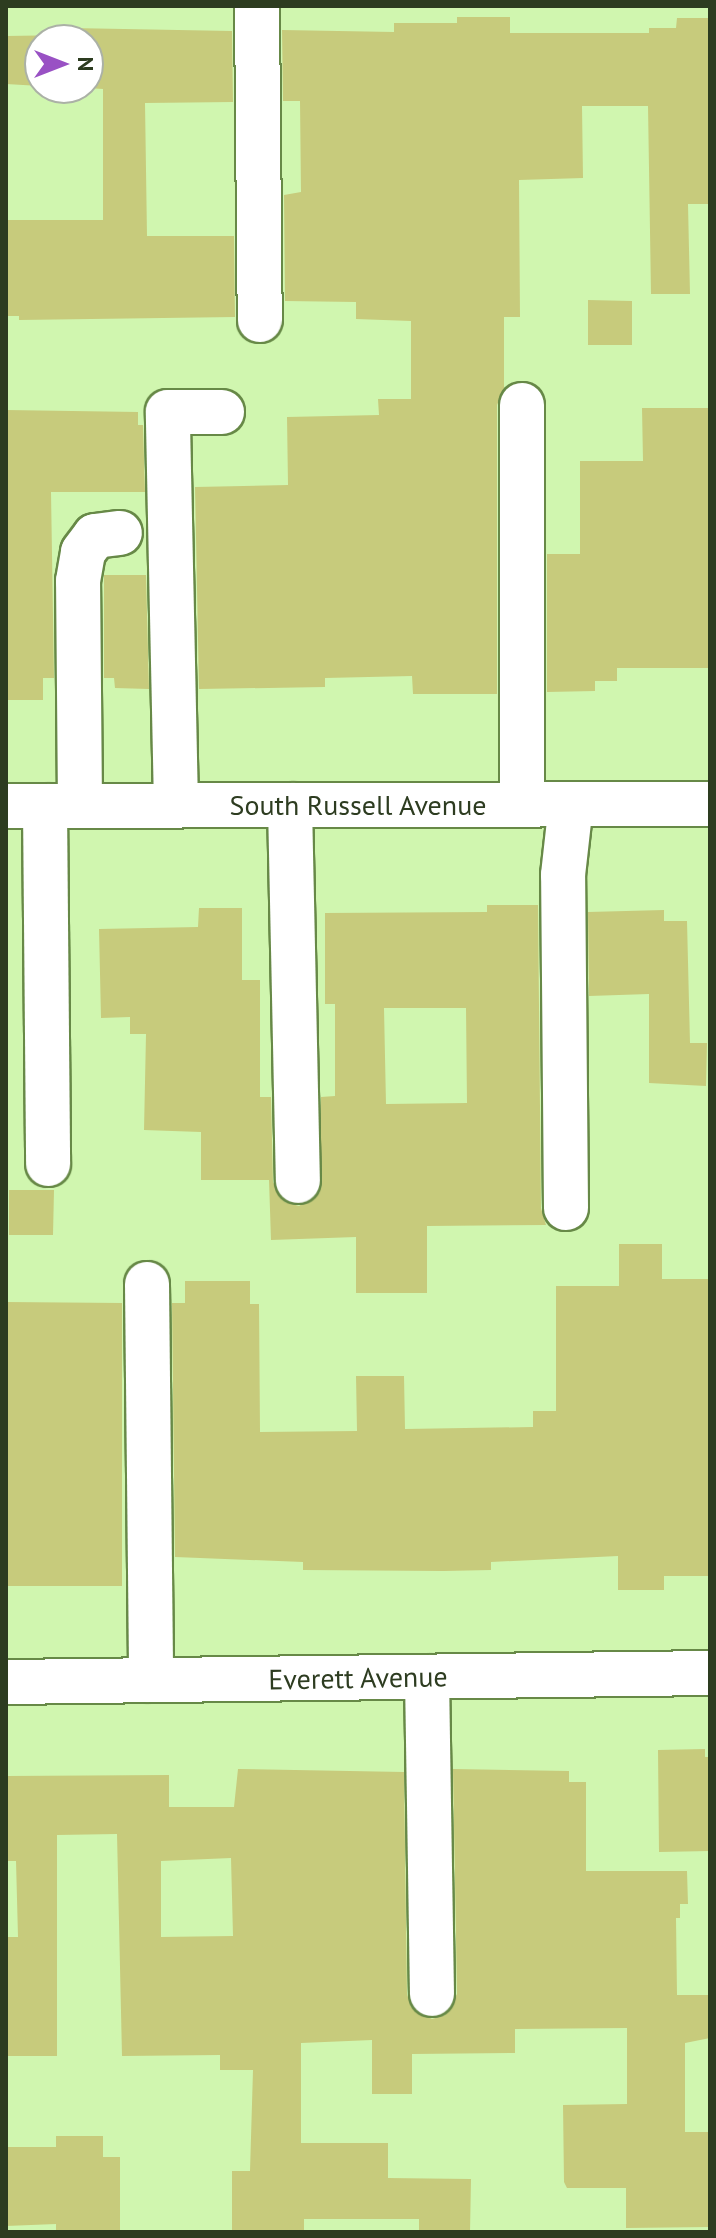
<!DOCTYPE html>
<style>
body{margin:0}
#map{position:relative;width:716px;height:2238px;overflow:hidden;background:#d0f6af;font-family:"PT Sans",sans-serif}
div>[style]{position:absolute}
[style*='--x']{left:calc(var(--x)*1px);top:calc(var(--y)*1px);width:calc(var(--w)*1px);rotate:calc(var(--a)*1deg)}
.building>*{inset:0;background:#c7cb7c}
.roads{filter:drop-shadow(2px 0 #678947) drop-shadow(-2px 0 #678947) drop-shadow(0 2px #678947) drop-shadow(0 -2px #678947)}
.minor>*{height:44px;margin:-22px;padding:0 22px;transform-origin:22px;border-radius:22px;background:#fff}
span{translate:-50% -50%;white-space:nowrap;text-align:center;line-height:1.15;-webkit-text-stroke:6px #fff;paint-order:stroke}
.street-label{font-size:28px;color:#2d3c20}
.frame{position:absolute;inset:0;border:8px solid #2d3c20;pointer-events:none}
.north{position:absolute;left:24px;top:24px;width:80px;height:80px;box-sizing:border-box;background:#fff;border:2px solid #abb1a6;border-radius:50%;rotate:90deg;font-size:22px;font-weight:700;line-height:32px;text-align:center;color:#2d3c20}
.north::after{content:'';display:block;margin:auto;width:28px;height:36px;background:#9951c4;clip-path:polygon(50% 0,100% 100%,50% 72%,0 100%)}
</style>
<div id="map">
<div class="building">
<i style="clip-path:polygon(457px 17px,510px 17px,510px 33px,649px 33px,649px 28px,676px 28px,677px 18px,710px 18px,710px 204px,688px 204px,690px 294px,651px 294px,648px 106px,582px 106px,583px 178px,519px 180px,520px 317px,504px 317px,504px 389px,497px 405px,497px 694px,413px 694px,412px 676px,325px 678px,325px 687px,199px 689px,195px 487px,288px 485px,287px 417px,379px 415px,378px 399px,411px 399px,411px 321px,356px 319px,356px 302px,285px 301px,284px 195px,301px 192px,300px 101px,283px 101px,282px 30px,394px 32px,394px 23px,457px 23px)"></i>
<i style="clip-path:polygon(70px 28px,232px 31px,233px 102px,145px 103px,147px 236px,234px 236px,235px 317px,19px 320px,19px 316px,6px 316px,6px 220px,103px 220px,103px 89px,87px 88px,88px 40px,40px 40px,40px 86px,6px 84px,6px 36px,70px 35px)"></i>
<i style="clip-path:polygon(588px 300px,632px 301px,632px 345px,588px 345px)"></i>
<i style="clip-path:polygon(642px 408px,710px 408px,710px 668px,617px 668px,617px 681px,595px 681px,595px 691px,547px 692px,547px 554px,580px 554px,580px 461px,643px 461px)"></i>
<i style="clip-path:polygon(6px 410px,138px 412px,138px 425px,143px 425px,145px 492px,51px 492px,54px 678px,43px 678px,43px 700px,6px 700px)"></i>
<i style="clip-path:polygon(104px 575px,146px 575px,149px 689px,115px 688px,114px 678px,104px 678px)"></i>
<i style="clip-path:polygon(evenodd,487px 905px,538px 905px,541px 1208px,546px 1225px,427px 1226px,427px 1293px,356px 1293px,356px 1237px,271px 1240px,269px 1180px,201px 1180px,201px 1132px,144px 1130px,146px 1034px,130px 1034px,130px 1017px,101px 1018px,99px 929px,198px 927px,199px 908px,242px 908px,242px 980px,260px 980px,260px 1097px,271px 1097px,273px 1182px,285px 1202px,299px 1206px,320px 1192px,321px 1097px,335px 1096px,335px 1004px,325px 1004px,325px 913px,487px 912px,487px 905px,384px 1008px,466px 1008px,467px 1103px,386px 1104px,384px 1008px)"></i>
<i style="clip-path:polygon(664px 910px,664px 921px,687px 921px,690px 1043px,707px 1043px,706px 1086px,649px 1083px,649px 994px,589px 996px,588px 912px)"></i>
<i style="clip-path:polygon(9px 1190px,54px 1190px,53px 1235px,9px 1235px)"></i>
<i style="clip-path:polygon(619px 1244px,662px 1244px,662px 1279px,710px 1279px,710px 1576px,664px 1576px,664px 1590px,618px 1590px,618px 1556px,491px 1562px,491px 1570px,444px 1571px,303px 1570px,303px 1562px,175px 1557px,172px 1303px,185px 1303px,185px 1281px,250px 1281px,250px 1304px,259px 1304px,260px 1432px,357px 1431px,356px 1376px,404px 1376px,405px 1429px,533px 1427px,533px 1411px,556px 1411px,556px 1286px,619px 1286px)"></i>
<i style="clip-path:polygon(6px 1302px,122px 1303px,122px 1586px,6px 1586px)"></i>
<i style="clip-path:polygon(705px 1749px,705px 1757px,710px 1757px,710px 1851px,659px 1852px,658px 1750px)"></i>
<i style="clip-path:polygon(evenodd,238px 1769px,404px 1772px,407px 1994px,411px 2007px,432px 2019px,445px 2015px,457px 1994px,453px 1769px,569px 1771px,569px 1782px,586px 1782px,586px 1871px,687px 1871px,688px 1904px,680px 1904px,680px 1918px,676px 1918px,677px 1995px,710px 1995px,710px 2038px,685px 2043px,685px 2132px,710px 2132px,710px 2227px,626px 2228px,626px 2188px,567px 2188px,564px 2182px,563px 2105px,627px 2104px,627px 2028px,515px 2029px,515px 2053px,412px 2054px,412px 2094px,372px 2094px,372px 2040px,301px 2043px,301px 2143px,388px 2143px,388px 2178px,471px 2179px,470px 2232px,419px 2232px,419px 2219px,304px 2219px,304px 2232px,232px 2232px,232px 2171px,250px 2171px,253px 2070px,220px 2070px,220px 2055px,122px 2056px,117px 1834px,57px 1835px,57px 2056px,6px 2056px,6px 1937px,18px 1937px,16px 1861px,6px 1861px,6px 1776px,169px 1775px,169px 1807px,234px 1807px,238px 1769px,231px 1858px,233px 1936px,161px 1937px,161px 1861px,231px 1858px)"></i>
<i style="clip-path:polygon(56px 2136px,103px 2136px,103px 2157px,120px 2157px,120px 2232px,56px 2232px,56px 2224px,6px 2226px,6px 2147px,56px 2147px)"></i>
</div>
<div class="roads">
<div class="minor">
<i style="--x:257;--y:6;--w:314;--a:89.5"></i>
<i style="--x:522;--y:405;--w:399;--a:90"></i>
<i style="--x:80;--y:805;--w:224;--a:-90.5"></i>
<i style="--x:78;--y:581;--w:29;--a:-80"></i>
<i style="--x:83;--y:552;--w:20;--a:-53"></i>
<i style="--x:95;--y:536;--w:25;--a:-7"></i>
<i style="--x:176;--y:805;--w:393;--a:-91.2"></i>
<i style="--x:168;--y:412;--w:54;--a:0"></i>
<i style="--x:290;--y:805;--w:376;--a:88.8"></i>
<i style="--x:6;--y:806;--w:704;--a:-0.16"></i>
<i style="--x:45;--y:806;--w:358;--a:89.5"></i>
<i style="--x:566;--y:1208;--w:333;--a:-90.5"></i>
<i style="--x:563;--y:875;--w:71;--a:-83.6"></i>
<i style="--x:147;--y:1284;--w:396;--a:89.4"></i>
<i style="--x:427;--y:1677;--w:317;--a:89.1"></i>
<i style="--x:6;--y:1682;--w:704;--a:-0.73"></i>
</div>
</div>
<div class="street-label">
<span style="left:358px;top:805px">South Russell Avenue</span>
<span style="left:358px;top:1678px;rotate:-1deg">Everett Avenue</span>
</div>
<div class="frame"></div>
<div class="north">N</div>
</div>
